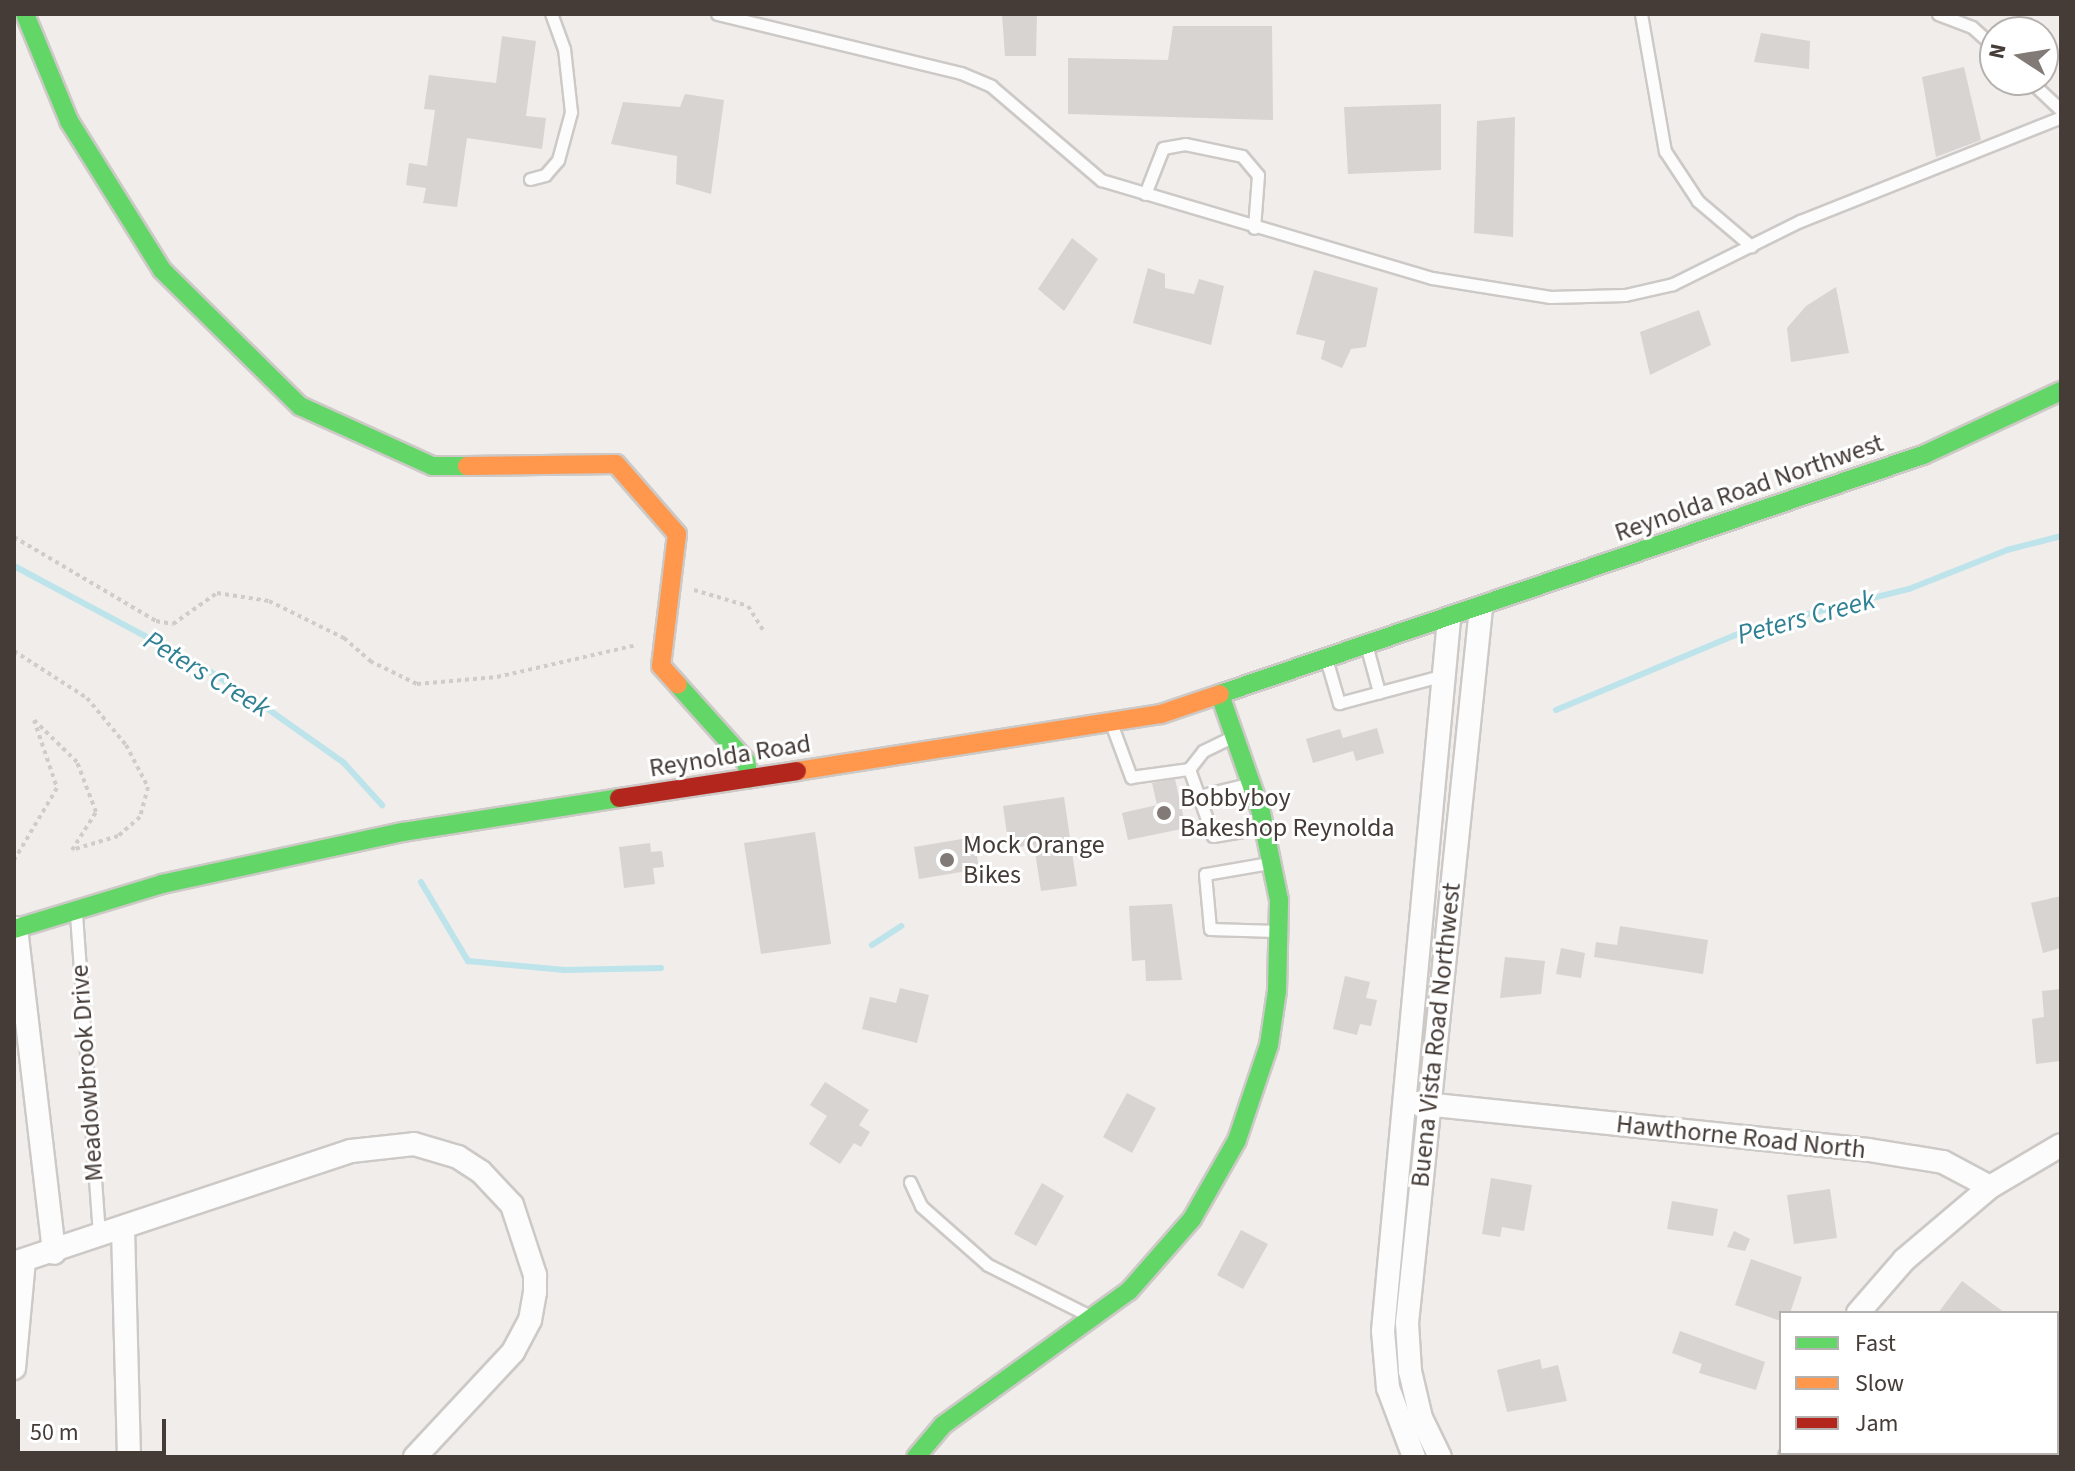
<!DOCTYPE html>
<style>
body{margin:0}
#map{position:relative;width:2075px;height:1471px;overflow:hidden;background:#f0edea;font-family:"Source Sans 3",sans-serif}
div>[style]{position:absolute}
[style*='--x']{left:calc(var(--x)*1px);top:calc(var(--y)*1px);width:calc(var(--w)*1px);rotate:calc(var(--a)*1deg)}
.stream>*{height:6px;margin:-3px;padding:0 3px;transform-origin:3px;border-radius:3px;background:#bde3eb}
.building>*{inset:0;background:#d8d4d1}
.path>*{height:4px;margin-top:-2px;transform-origin:0;background:repeating-linear-gradient(90deg,#d0ccca 0 4px,transparent 0 8px)}
.roads{filter:drop-shadow(2px 0 #ccc9c6) drop-shadow(-2px 0 #ccc9c6) drop-shadow(0 2px #ccc9c6) drop-shadow(0 -2px #ccc9c6)}
.lane>*{height:11px;margin:-5.5px;padding:0 5.5px;transform-origin:5.5px;border-radius:5.5px;background:#fdfcfc}
.street>*{height:22px;margin:-11px;padding:0 11px;transform-origin:11px;border-radius:11px;background:#fdfcfc}
.fast>*{height:18px;margin:-9px;padding:0 9px;transform-origin:9px;border-radius:9px;background:#63d668}
.slow>*{height:18px;margin:-9px;padding:0 9px;transform-origin:9px;border-radius:9px;background:#ff974d}
.jam>*{height:18px;margin:-9px;padding:0 9px;transform-origin:9px;border-radius:9px;background:#b3261e}
.dots>*{width:22px;height:22px;translate:-50% -50%;box-sizing:border-box;border:4px solid #fff;border-radius:50%}
span{translate:-50% -50%;white-space:nowrap;text-align:center;line-height:1.15;-webkit-text-stroke:6px #fff;paint-order:stroke}
.street-label{font-size:26px;color:#453c37}
.poi-label{font-size:26px;color:#453c37}
.left{translate:0 -50%;text-align:left}
.water-label{font-size:28px;color:#308094;font-style:italic}
.frame{position:absolute;inset:0;border:16px solid #453c37;pointer-events:none}
.legend{position:absolute;left:1779px;top:1311px;width:280px;height:144px;box-sizing:border-box;background:#fff;border:2px solid #b5b1af;margin:0;padding:10px 14px;list-style:none;font-size:24px;color:#453c37}
.legend li{display:flex;align-items:center;gap:16px;height:40px}
.legend b{width:40px;border:2px solid #b5b1af}
.north{position:absolute;left:1979px;top:16px;width:80px;height:80px;box-sizing:border-box;background:#fff;border:2px solid #b5b1af;border-radius:50%;rotate:282deg;font-size:22px;font-weight:700;line-height:32px;text-align:center;color:#453c37}
.north::after{content:'';display:block;margin:auto;width:28px;height:36px;background:#817a76;clip-path:polygon(50% 0,100% 100%,50% 72%,0 100%)}
.scale{position:absolute;left:16px;top:1419px;width:150px;height:36px;box-sizing:border-box;border:4px solid #453c37;border-top:0;padding-left:10px;font-size:24px;line-height:28px;white-space:nowrap;color:#453c37;-webkit-text-stroke:6px #fff;paint-order:stroke}
</style>
<div id="map">
<div class="stream">
<i style="--x:14;--y:566;--w:214;--a:28.1"></i>
<i style="--x:203;--y:667;--w:74;--a:32.8"></i>
<i style="--x:265;--y:707;--w:97;--a:35.3"></i>
<i style="--x:344;--y:763;--w:57;--a:47.9"></i>
<i style="--x:1556;--y:710;--w:212;--a:-22.7"></i>
<i style="--x:1752;--y:628;--w:162;--a:-14"></i>
<i style="--x:1909;--y:589;--w:105;--a:-21.7"></i>
<i style="--x:2007;--y:550;--w:56;--a:-14.5"></i>
<i style="--x:421;--y:882;--w:92;--a:59.3"></i>
<i style="--x:468;--y:961;--w:97;--a:5.3"></i>
<i style="--x:565;--y:970;--w:96;--a:-1.2"></i>
<i style="--x:872;--y:945;--w:35;--a:-33"></i>
</div>
<div class="building">
<i style="clip-path:polygon(1002px 14px,1037px 14px,1036px 56px,1005px 56px)"></i>
<i style="clip-path:polygon(1173px 26px,1272px 26px,1273px 120px,1068px 114px,1068px 58px,1168px 60px)"></i>
<i style="clip-path:polygon(1761px 33px,1810px 41px,1809px 69px,1754px 62px)"></i>
<i style="clip-path:polygon(502px 36px,536px 41px,526px 116px,546px 118px,542px 149px,467px 138px,457px 207px,423px 203px,426px 188px,406px 185px,409px 163px,427px 166px,435px 110px,424px 109px,429px 75px,496px 83px)"></i>
<i style="clip-path:polygon(1964px 67px,1981px 140px,1936px 157px,1922px 77px)"></i>
<i style="clip-path:polygon(685px 94px,724px 100px,711px 194px,676px 184px,677px 156px,611px 144px,623px 102px,680px 107px)"></i>
<i style="clip-path:polygon(1441px 104px,1441px 170px,1348px 174px,1344px 107px)"></i>
<i style="clip-path:polygon(1515px 117px,1513px 237px,1474px 233px,1477px 121px)"></i>
<i style="clip-path:polygon(1072px 238px,1098px 259px,1064px 311px,1038px 289px)"></i>
<i style="clip-path:polygon(1148px 268px,1165px 274px,1165px 288px,1194px 294px,1199px 279px,1224px 286px,1211px 345px,1133px 323px)"></i>
<i style="clip-path:polygon(1314px 270px,1378px 288px,1366px 347px,1351px 349px,1342px 368px,1321px 359px,1325px 341px,1296px 334px)"></i>
<i style="clip-path:polygon(1836px 287px,1849px 353px,1791px 362px,1787px 328px,1806px 306px)"></i>
<i style="clip-path:polygon(1699px 310px,1711px 345px,1650px 375px,1640px 332px)"></i>
<i style="clip-path:polygon(1377px 728px,1384px 753px,1356px 761px,1353px 751px,1313px 763px,1306px 739px,1340px 729px,1343px 738px)"></i>
<i style="clip-path:polygon(1175px 779px,1186px 828px,1128px 840px,1122px 813px,1157px 805px,1152px 783px)"></i>
<i style="clip-path:polygon(1064px 797px,1077px 886px,1041px 891px,1034px 845px,1009px 848px,1003px 806px)"></i>
<i style="clip-path:polygon(815px 832px,831px 944px,761px 954px,744px 843px)"></i>
<i style="clip-path:polygon(974px 837px,979px 869px,919px 879px,914px 847px)"></i>
<i style="clip-path:polygon(650px 843px,651px 852px,662px 851px,664px 867px,653px 868px,655px 884px,624px 888px,619px 847px)"></i>
<i style="clip-path:polygon(2061px 896px,2061px 948px,2043px 953px,2031px 903px)"></i>
<i style="clip-path:polygon(1172px 904px,1182px 980px,1146px 981px,1145px 960px,1132px 961px,1129px 906px)"></i>
<i style="clip-path:polygon(1620px 926px,1708px 940px,1703px 974px,1594px 957px,1596px 942px,1617px 945px)"></i>
<i style="clip-path:polygon(1561px 948px,1585px 953px,1581px 978px,1556px 974px)"></i>
<i style="clip-path:polygon(1505px 957px,1545px 961px,1541px 994px,1500px 998px)"></i>
<i style="clip-path:polygon(1345px 976px,1370px 982px,1366px 998px,1377px 1000px,1371px 1026px,1360px 1024px,1357px 1035px,1333px 1029px)"></i>
<i style="clip-path:polygon(900px 988px,929px 995px,917px 1043px,862px 1029px,870px 997px,896px 1003px)"></i>
<i style="clip-path:polygon(2061px 989px,2061px 1061px,2036px 1064px,2032px 1019px,2044px 1017px,2042px 991px)"></i>
<i style="clip-path:polygon(825px 1082px,869px 1110px,859px 1125px,870px 1132px,861px 1147px,854px 1143px,840px 1164px,809px 1144px,827px 1116px,810px 1105px)"></i>
<i style="clip-path:polygon(1127px 1093px,1156px 1108px,1132px 1153px,1103px 1137px)"></i>
<i style="clip-path:polygon(1491px 1178px,1532px 1185px,1524px 1231px,1502px 1227px,1500px 1237px,1482px 1234px)"></i>
<i style="clip-path:polygon(1042px 1183px,1064px 1196px,1036px 1246px,1014px 1234px)"></i>
<i style="clip-path:polygon(1830px 1189px,1837px 1238px,1794px 1244px,1787px 1195px)"></i>
<i style="clip-path:polygon(1672px 1201px,1718px 1209px,1713px 1236px,1667px 1229px)"></i>
<i style="clip-path:polygon(1241px 1230px,1268px 1244px,1243px 1289px,1217px 1275px)"></i>
<i style="clip-path:polygon(1734px 1231px,1750px 1239px,1745px 1251px,1727px 1247px)"></i>
<i style="clip-path:polygon(1751px 1259px,1802px 1277px,1790px 1313px,1781px 1313px,1781px 1321px,1735px 1305px)"></i>
<i style="clip-path:polygon(1962px 1281px,2005px 1313px,1938px 1313px)"></i>
<i style="clip-path:polygon(1680px 1331px,1765px 1362px,1756px 1390px,1699px 1373px,1702px 1364px,1672px 1353px)"></i>
<i style="clip-path:polygon(1540px 1359px,1542px 1369px,1558px 1365px,1567px 1401px,1507px 1412px,1497px 1370px)"></i>
</div>
<div class="path">
<i style="--x:14;--y:537;--w:165;--a:30.6"></i>
<i style="--x:156;--y:621;--w:17;--a:10"></i>
<i style="--x:173;--y:624;--w:54;--a:-35.2"></i>
<i style="--x:217;--y:593;--w:53;--a:8.7"></i>
<i style="--x:269;--y:601;--w:84;--a:26.3"></i>
<i style="--x:344;--y:638;--w:35;--a:41"></i>
<i style="--x:370;--y:661;--w:52;--a:26.1"></i>
<i style="--x:417;--y:684;--w:80;--a:-5"></i>
<i style="--x:497;--y:677;--w:144;--a:-12.9"></i>
<i style="--x:694;--y:590;--w:56;--a:16.5"></i>
<i style="--x:748;--y:606;--w:28;--a:58"></i>
<i style="--x:14;--y:651;--w:87;--a:32.8"></i>
<i style="--x:87;--y:698;--w:61;--a:50.3"></i>
<i style="--x:126;--y:745;--w:47;--a:62.4"></i>
<i style="--x:148;--y:787;--w:31;--a:105"></i>
<i style="--x:140;--y:817;--w:29;--a:139"></i>
<i style="--x:118;--y:836;--w:48;--a:163.1"></i>
<i style="--x:72;--y:850;--w:45;--a:-57.7"></i>
<i style="--x:96;--y:812;--w:53;--a:-110.8"></i>
<i style="--x:77;--y:762;--w:60;--a:-135.7"></i>
<i style="--x:34;--y:720;--w:72;--a:71.3"></i>
<i style="--x:57;--y:788;--w:84;--a:120.8"></i>
</div>
<div class="roads">
<div class="lane">
<i style="--x:717;--y:14;--w:251;--a:13.6"></i>
<i style="--x:961;--y:73;--w:33;--a:23"></i>
<i style="--x:991;--y:86;--w:145;--a:40.5"></i>
<i style="--x:1101;--y:180;--w:345;--a:16.5"></i>
<i style="--x:1432;--y:278;--w:120;--a:9.1"></i>
<i style="--x:1550;--y:297;--w:75;--a:-1.5"></i>
<i style="--x:1625;--y:295;--w:49;--a:-12.9"></i>
<i style="--x:1673;--y:284;--w:142;--a:-26.4"></i>
<i style="--x:1800;--y:221;--w:281;--a:-21.7"></i>
<i style="--x:1641;--y:14;--w:139;--a:80.1"></i>
<i style="--x:1665;--y:151;--w:60;--a:56.6"></i>
<i style="--x:1698;--y:201;--w:70;--a:40.3"></i>
<i style="--x:1938;--y:14;--w:36;--a:21"></i>
<i style="--x:1972;--y:27;--w:31;--a:42"></i>
<i style="--x:2029;--y:80;--w:44;--a:43.2"></i>
<i style="--x:530;--y:179;--w:16;--a:-15"></i>
<i style="--x:545;--y:175;--w:20;--a:-49"></i>
<i style="--x:558;--y:160;--w:50;--a:-74.8"></i>
<i style="--x:571;--y:112;--w:63;--a:-96.3"></i>
<i style="--x:564;--y:49;--w:37;--a:-110"></i>
<i style="--x:1145;--y:194;--w:49;--a:-68.6"></i>
<i style="--x:1163;--y:148;--w:22;--a:-10"></i>
<i style="--x:1185;--y:144;--w:58;--a:11.9"></i>
<i style="--x:1242;--y:156;--w:25;--a:50"></i>
<i style="--x:1258;--y:175;--w:53;--a:94.3"></i>
<i style="--x:1367;--y:648;--w:46;--a:74.7"></i>
<i style="--x:1327;--y:662;--w:43;--a:73.7"></i>
<i style="--x:1339;--y:703;--w:109;--a:-14.9"></i>
<i style="--x:1111;--y:723;--w:58;--a:69.7"></i>
<i style="--x:1131;--y:777;--w:59;--a:-7.9"></i>
<i style="--x:1189;--y:769;--w:71;--a:70.3"></i>
<i style="--x:1213;--y:836;--w:49;--a:-9.5"></i>
<i style="--x:1189;--y:769;--w:23;--a:-52"></i>
<i style="--x:1203;--y:751;--w:32;--a:-26"></i>
<i style="--x:1198;--y:796;--w:51;--a:-13.5"></i>
<i style="--x:1269;--y:863;--w:65;--a:170.2"></i>
<i style="--x:1205;--y:874;--w:55;--a:84.8"></i>
<i style="--x:1210;--y:929;--w:67;--a:1.7"></i>
<i style="--x:76;--y:914;--w:323;--a:85.9"></i>
<i style="--x:910;--y:1182;--w:26;--a:65"></i>
<i style="--x:921;--y:1206;--w:89;--a:41.4"></i>
<i style="--x:988;--y:1265;--w:114;--a:26.6"></i>
</div>
<div class="street">
<i style="--x:16;--y:928;--w:327;--a:83.3"></i>
<i style="--x:1415;--y:1103;--w:456;--a:5.9"></i>
<i style="--x:1869;--y:1150;--w:75;--a:9.2"></i>
<i style="--x:1943;--y:1162;--w:53;--a:28"></i>
<i style="--x:1990;--y:1187;--w:82;--a:-30.6"></i>
<i style="--x:123;--y:1228;--w:229;--a:88.5"></i>
<i style="--x:14;--y:1263;--w:355;--a:-18.4"></i>
<i style="--x:351;--y:1151;--w:63;--a:-6.3"></i>
<i style="--x:414;--y:1144;--w:46;--a:16.5"></i>
<i style="--x:458;--y:1157;--w:27;--a:33"></i>
<i style="--x:481;--y:1172;--w:45;--a:46.8"></i>
<i style="--x:512;--y:1205;--w:74;--a:71.8"></i>
<i style="--x:535;--y:1275;--w:17;--a:90"></i>
<i style="--x:535;--y:1292;--w:28;--a:100"></i>
<i style="--x:530;--y:1320;--w:36;--a:118"></i>
<i style="--x:513;--y:1352;--w:144;--a:133"></i>
<i style="--x:1858;--y:1313;--w:70;--a:-49"></i>
<i style="--x:1904;--y:1260;--w:113;--a:-40.3"></i>
<i style="--x:14;--y:1368;--w:107;--a:-84.7"></i>
<i style="--x:1414;--y:1457;--w:74;--a:-110.6"></i>
<i style="--x:1388;--y:1388;--w:57;--a:-95"></i>
<i style="--x:1383;--y:1331;--w:714;--a:-84.7"></i>
<i style="--x:1440;--y:1457;--w:43;--a:-116"></i>
<i style="--x:1421;--y:1418;--w:48;--a:-103.2"></i>
<i style="--x:1410;--y:1371;--w:48;--a:-93.6"></i>
<i style="--x:1407;--y:1323;--w:719;--a:-84.09"></i>
<i style="--x:1790;--y:1457;--w:4;--a:-63"></i>
</div>
<div class="fast">
<i style="--x:25;--y:14;--w:116;--a:67.6"></i>
<i style="--x:69;--y:121;--w:176;--a:58"></i>
<i style="--x:162;--y:270;--w:194;--a:44.6"></i>
<i style="--x:300;--y:406;--w:145;--a:24.4"></i>
<i style="--x:432;--y:466;--w:35;--a:0"></i>
<i style="--x:678;--y:685;--w:102;--a:48.2"></i>
<i style="--x:746;--y:761;--w:18;--a:81"></i>
<i style="--x:1220;--y:694;--w:743;--a:-18.78"></i>
<i style="--x:1923;--y:455;--w:152;--a:-24.9"></i>
<i style="--x:14;--y:929;--w:155;--a:-16.9"></i>
<i style="--x:162;--y:884;--w:247;--a:-12.2"></i>
<i style="--x:403;--y:832;--w:219;--a:-8.9"></i>
<i style="--x:916;--y:1457;--w:42;--a:-49.8"></i>
<i style="--x:943;--y:1425;--w:229;--a:-35.8"></i>
<i style="--x:1129;--y:1291;--w:96;--a:-48.8"></i>
<i style="--x:1192;--y:1219;--w:91;--a:-60.3"></i>
<i style="--x:1237;--y:1140;--w:100;--a:-71.4"></i>
<i style="--x:1269;--y:1045;--w:55;--a:-81.6"></i>
<i style="--x:1277;--y:991;--w:91;--a:-88.7"></i>
<i style="--x:1279;--y:900;--w:90;--a:-101.6"></i>
<i style="--x:1261;--y:812;--w:121;--a:-109.3"></i>
</div>
<div class="slow">
<i style="--x:467;--y:466;--w:149;--a:-0.8"></i>
<i style="--x:616;--y:464;--w:93;--a:48.9"></i>
<i style="--x:677;--y:534;--w:133;--a:96.9"></i>
<i style="--x:661;--y:666;--w:25;--a:48"></i>
<i style="--x:797;--y:771;--w:368;--a:-8.9"></i>
<i style="--x:1161;--y:714;--w:62;--a:-18.7"></i>
</div>
<div class="jam">
<i style="--x:619;--y:798;--w:180;--a:-8.6"></i>
</div>
</div>
<div class="dots">
<i style="left:1164px;top:813px;background:#817a76"></i>
<i style="left:947px;top:860px;background:#817a76"></i>
</div>
<div class="street-label">
<span style="left:1749px;top:488px;rotate:-19deg">Reynolda Road Northwest</span>
<span style="left:730px;top:756px;rotate:-9deg">Reynolda Road</span>
<span style="left:1436px;top:1035px;rotate:-84deg">Buena Vista Road Northwest</span>
<span style="left:87px;top:1073px;rotate:-94deg">Meadowbrook Drive</span>
<span style="left:1741px;top:1137px;rotate:6deg">Hawthorne Road North</span>
</div>
<div class="poi-label">
<span class="left" style="left:1180px;top:813px">Bobbyboy<br>Bakeshop Reynolda</span>
<span class="left" style="left:963px;top:860px">Mock Orange<br>Bikes</span>
</div>
<div class="water-label">
<span style="left:1806px;top:617px;rotate:-15deg">Peters Creek</span>
<span style="left:207px;top:674px;rotate:31deg">Peters Creek</span>
</div>
<div class="frame"></div>
<ul class="legend">
<li><b style="height:10px;background:#63d668"></b>Fast</li>
<li><b style="height:10px;background:#ff974d"></b>Slow</li>
<li><b style="height:10px;background:#b3261e"></b>Jam</li>
</ul>
<div class="north">N</div>
<div class="scale">50 m</div>
</div>
